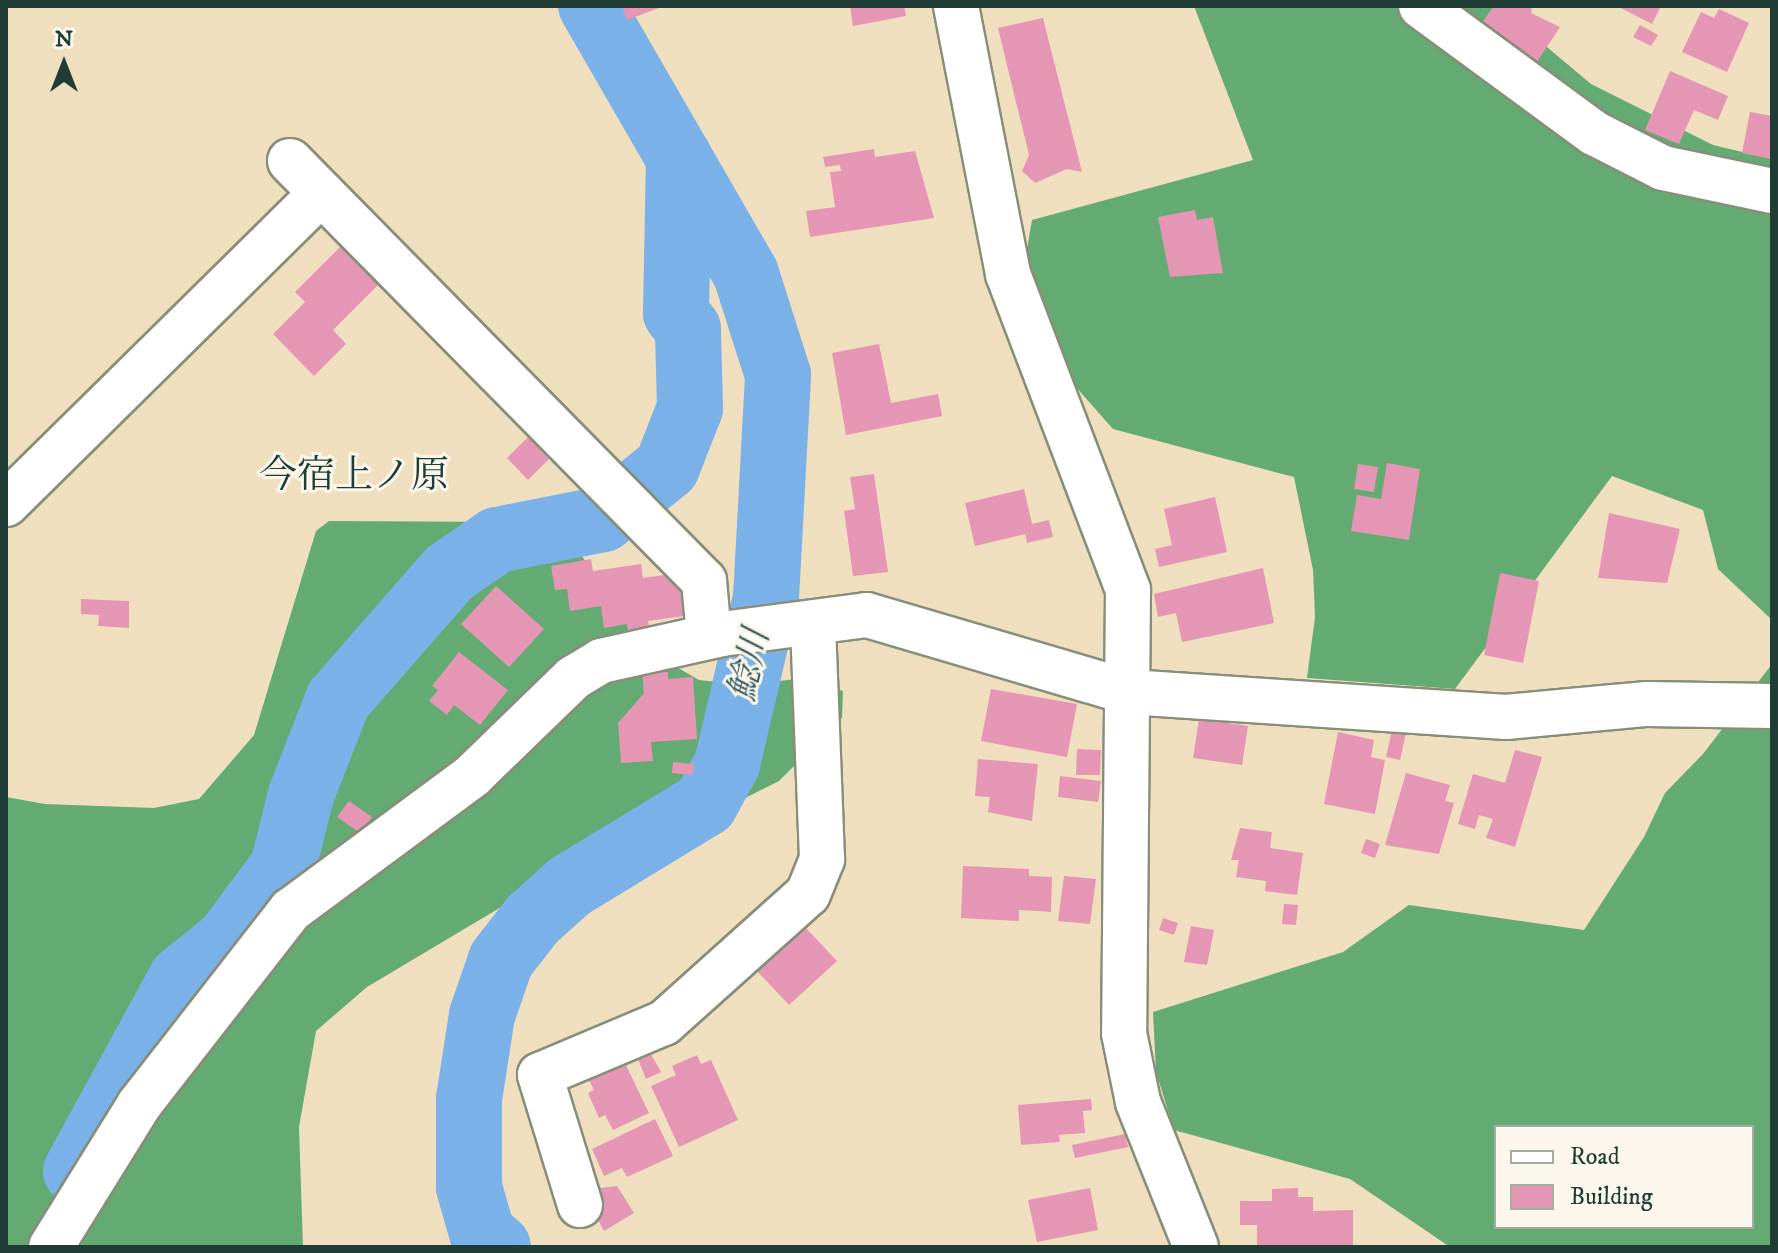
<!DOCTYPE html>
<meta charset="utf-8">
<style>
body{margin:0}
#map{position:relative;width:1778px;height:1253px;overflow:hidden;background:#efdfbe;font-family:"IM FELL DW Pica","Noto Serif JP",serif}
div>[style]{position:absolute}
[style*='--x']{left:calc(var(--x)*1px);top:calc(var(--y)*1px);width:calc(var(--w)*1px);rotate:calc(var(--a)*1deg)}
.forest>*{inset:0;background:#63ab72}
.river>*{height:66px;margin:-33px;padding:0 33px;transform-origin:33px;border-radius:33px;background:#7ab1e9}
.building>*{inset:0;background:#e596b5}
.roads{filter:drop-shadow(2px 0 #878e79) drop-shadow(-2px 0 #878e79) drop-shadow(0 2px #878e79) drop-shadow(0 -2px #878e79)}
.minor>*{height:44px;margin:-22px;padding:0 22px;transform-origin:22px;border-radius:22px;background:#fff}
span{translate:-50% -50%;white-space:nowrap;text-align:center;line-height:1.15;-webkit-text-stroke:6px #fbf7ec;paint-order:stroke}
.water-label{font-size:36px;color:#365a61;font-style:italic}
.quarter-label{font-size:38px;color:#1f3d34}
.frame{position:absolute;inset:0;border:8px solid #1f3d34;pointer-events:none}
.legend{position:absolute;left:1494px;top:1125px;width:260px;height:104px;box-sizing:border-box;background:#fbf7ec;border:2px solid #a3ada2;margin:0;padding:10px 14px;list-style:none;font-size:24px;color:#1f3d34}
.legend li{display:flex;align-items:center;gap:16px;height:40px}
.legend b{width:40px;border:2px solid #a3ada2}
.north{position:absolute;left:24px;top:24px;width:80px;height:80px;-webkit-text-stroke:6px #fbf7ec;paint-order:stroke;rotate:0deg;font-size:22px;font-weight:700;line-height:32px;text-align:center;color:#1f3d34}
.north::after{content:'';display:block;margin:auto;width:28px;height:36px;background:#1f3d34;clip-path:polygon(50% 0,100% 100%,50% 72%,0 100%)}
</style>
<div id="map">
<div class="forest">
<i style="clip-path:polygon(1194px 6px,1498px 6px,1591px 84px,1713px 145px,1772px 159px,1772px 620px,1718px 569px,1703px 510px,1612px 476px,1455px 689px,1307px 678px,1315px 617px,1313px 570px,1294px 477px,1113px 429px,1075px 386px,1025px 261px,1032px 220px,1253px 160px)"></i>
<i style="clip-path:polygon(329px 521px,534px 522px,578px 551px,654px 654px,699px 680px,745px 685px,805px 678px,843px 691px,842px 718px,779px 781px,643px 849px,587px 856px,367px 987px,316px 1031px,299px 1127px,303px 1247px,6px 1247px,6px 797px,45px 804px,154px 808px,199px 799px,254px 735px,316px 531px)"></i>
<i style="clip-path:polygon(evenodd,1772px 664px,1772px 1247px,1450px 1247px,1350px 1179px,1174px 1130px,1156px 1072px,1153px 1012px,1343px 952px,1409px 905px,1584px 930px,1644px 837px,1665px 793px,1703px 754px,1772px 664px,1496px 1127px,1752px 1127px,1752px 1227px,1496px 1227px,1496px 1127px)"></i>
</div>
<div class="river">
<i style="--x:76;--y:1171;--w:219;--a:-61.3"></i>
<i style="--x:181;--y:979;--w:60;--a:-39"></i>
<i style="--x:228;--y:941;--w:92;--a:-53.4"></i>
<i style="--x:283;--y:867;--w:74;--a:-76"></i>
<i style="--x:301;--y:795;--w:102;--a:-68.7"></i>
<i style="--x:338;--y:700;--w:169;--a:-48.8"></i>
<i style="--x:449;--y:573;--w:58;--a:-34.5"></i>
<i style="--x:497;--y:540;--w:108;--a:-11.2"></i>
<i style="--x:603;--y:519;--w:82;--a:-39.1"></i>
<i style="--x:667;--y:467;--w:63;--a:-68.7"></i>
<i style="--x:690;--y:408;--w:79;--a:-91.5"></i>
<i style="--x:688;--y:329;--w:20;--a:-127"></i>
<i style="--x:676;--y:313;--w:156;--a:-88.9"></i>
<i style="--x:498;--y:1247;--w:21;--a:-139"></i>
<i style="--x:482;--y:1233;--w:48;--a:-105.8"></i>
<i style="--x:469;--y:1187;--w:88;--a:-90"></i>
<i style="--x:469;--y:1099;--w:85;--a:-81.2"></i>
<i style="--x:482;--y:1015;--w:58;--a:-70.9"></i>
<i style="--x:501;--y:960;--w:51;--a:-52.2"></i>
<i style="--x:532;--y:920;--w:51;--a:-41.8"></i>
<i style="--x:570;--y:886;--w:158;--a:-31.3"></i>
<i style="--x:705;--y:804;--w:46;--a:-61.2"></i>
<i style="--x:727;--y:764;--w:171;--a:-76.8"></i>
<i style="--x:766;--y:598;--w:223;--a:-86.9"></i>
<i style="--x:778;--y:375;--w:106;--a:-107.6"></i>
<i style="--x:746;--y:274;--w:310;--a:-120"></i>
</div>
<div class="building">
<i style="clip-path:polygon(622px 6px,664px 6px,627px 20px)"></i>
<i style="clip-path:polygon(850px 6px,904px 6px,906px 16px,853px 26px)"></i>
<i style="clip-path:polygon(1494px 6px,1532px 6px,1531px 13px,1560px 27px,1529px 74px,1478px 28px)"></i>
<i style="clip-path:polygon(1617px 6px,1661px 6px,1652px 24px)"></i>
<i style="clip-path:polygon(1719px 9px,1749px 23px,1727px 72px,1682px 52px,1701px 12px,1714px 18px)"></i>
<i style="clip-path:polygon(1043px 18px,1082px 172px,1067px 169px,1035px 183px,1022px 171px,1029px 155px,998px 28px)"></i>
<i style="clip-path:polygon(1640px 25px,1658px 35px,1651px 46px,1633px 37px)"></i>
<i style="clip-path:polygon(1670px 71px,1728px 96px,1718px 120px,1694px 110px,1679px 144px,1645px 130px)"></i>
<i style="clip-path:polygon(1750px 112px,1772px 116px,1772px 159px,1742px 153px)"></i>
<i style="clip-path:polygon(874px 149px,875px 157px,915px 151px,934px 218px,810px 237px,806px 211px,835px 207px,830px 172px,841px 171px,840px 165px,825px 167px,823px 157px)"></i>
<i style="clip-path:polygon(1195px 210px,1197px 220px,1213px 217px,1223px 273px,1170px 277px,1158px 217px)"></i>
<i style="clip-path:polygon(341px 246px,378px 285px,333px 330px,346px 344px,314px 376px,273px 334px,305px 302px,295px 292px)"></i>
<i style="clip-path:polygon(879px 344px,891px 403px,938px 394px,942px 416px,846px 435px,832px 353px)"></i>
<i style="clip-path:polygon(528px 437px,549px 459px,528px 480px,507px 458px)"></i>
<i style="clip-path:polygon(1387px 463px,1420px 469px,1409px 540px,1351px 531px,1357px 495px,1381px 499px)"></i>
<i style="clip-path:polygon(1358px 464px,1378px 467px,1374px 492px,1354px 489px)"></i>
<i style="clip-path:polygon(874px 474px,888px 572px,853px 576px,844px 511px,855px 509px,850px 477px)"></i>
<i style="clip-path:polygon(1024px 489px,1032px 524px,1049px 520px,1053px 537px,1027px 543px,1025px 534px,975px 546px,965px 503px)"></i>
<i style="clip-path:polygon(1215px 497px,1227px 552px,1159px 567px,1155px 549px,1172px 545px,1164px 509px)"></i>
<i style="clip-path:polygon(1609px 513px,1680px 529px,1667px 583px,1598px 578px)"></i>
<i style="clip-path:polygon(591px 559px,593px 571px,641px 564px,643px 578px,678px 573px,684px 616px,648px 621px,650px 630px,628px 633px,627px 624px,604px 628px,601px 606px,570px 611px,567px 589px,555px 590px,551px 566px)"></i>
<i style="clip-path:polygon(1263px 568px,1274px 623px,1182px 642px,1176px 613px,1158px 617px,1154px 594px)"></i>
<i style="clip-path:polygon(1500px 573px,1539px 581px,1523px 663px,1484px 655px)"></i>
<i style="clip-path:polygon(496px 586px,544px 629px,509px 667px,461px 624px)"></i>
<i style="clip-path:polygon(81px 599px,129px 601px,129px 628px,98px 626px,99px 615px,81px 614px)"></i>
<i style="clip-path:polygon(459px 652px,508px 690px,480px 725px,454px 705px,447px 715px,429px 701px,438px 690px,432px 686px)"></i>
<i style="clip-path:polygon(668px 672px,668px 679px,693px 677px,697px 739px,651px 742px,653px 761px,621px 763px,618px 723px,644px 693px,642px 673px)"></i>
<i style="clip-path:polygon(991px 689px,1077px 704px,1067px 757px,981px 741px)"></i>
<i style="clip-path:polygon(1199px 719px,1248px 726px,1242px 765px,1193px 758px)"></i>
<i style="clip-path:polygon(1392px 730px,1406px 733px,1400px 760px,1386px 757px)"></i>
<i style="clip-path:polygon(1338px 732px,1374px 740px,1371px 757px,1385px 760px,1375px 814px,1324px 804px)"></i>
<i style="clip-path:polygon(1077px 749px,1101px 750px,1100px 775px,1076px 775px)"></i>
<i style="clip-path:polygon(1515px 750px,1542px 757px,1515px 847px,1486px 838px,1493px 819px,1479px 815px,1475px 829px,1458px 824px,1473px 774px,1505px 783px)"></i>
<i style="clip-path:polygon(978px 759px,1038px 764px,1032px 821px,988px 812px,990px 797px,975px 796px)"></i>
<i style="clip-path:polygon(673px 762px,694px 764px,693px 775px,672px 773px)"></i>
<i style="clip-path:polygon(1406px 773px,1450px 785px,1445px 801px,1454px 803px,1439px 854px,1385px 845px)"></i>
<i style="clip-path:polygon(1060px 776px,1101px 781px,1098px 802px,1058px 797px)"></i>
<i style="clip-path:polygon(349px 801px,372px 817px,360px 833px,337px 817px)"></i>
<i style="clip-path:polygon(1240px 828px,1272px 832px,1270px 848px,1303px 853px,1297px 895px,1265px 891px,1266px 881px,1236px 877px,1239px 860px,1231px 860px)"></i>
<i style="clip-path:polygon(1366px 839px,1380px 844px,1375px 858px,1361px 853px)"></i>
<i style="clip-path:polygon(963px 866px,1029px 869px,1029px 876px,1052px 877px,1051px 912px,1019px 910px,1019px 921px,961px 918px)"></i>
<i style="clip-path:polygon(1064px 876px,1096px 879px,1090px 924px,1058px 921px)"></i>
<i style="clip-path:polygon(1284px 904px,1298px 905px,1296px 925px,1282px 924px)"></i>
<i style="clip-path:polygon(1163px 918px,1178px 923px,1174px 935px,1159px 930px)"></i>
<i style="clip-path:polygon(804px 926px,837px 961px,789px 1005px,756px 970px)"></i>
<i style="clip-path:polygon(1191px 926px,1214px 930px,1207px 965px,1184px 962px)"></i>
<i style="clip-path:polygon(648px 1049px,661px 1072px,646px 1079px,636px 1054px)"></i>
<i style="clip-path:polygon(697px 1055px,701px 1064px,711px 1060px,738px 1120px,679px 1147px,651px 1086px,676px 1075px,672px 1066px)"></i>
<i style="clip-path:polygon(625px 1063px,649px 1113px,613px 1130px,605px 1115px,599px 1118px,588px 1093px,594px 1090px,589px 1080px)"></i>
<i style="clip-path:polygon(1091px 1099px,1092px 1110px,1083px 1111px,1085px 1133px,1059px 1135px,1060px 1142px,1021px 1145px,1018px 1105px)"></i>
<i style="clip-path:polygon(655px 1119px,673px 1156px,627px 1177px,622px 1168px,604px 1176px,592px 1149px)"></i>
<i style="clip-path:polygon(1125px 1134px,1128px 1147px,1075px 1158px,1072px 1145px)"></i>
<i style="clip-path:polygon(595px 1179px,601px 1188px,617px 1186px,634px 1213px,604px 1231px,581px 1188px)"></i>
<i style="clip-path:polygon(1090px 1188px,1098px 1230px,1037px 1242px,1028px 1200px)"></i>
<i style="clip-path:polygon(1298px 1188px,1298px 1197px,1313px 1197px,1313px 1211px,1353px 1210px,1353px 1247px,1257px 1247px,1257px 1225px,1240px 1225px,1240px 1201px,1272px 1201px,1272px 1189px)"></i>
</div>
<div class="roads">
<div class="minor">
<i style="--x:956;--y:6;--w:273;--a:79"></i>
<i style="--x:1008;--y:274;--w:338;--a:69.2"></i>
<i style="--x:1128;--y:590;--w:443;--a:90.5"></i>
<i style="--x:1124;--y:1033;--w:70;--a:78.5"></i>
<i style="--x:1138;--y:1102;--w:156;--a:68.2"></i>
<i style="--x:1421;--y:6;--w:215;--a:36.3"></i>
<i style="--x:1594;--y:133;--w:77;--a:26.9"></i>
<i style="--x:1663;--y:168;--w:111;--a:11.9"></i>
<i style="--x:290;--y:161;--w:590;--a:45.41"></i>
<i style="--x:704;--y:581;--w:55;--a:84.8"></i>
<i style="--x:6;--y:504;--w:443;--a:-44.6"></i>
<i style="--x:580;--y:1205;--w:136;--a:-107.1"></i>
<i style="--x:540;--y:1075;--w:134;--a:-22.8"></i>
<i style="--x:664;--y:1023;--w:193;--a:-41.9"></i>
<i style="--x:808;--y:894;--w:38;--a:-68"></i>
<i style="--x:822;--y:859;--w:233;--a:-92.2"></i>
<i style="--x:51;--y:1247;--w:167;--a:-58.2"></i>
<i style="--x:139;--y:1105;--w:247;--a:-52.1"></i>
<i style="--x:291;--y:910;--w:225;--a:-36.5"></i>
<i style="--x:472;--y:776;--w:141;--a:-44.1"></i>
<i style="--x:573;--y:678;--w:33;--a:-31"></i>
<i style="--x:601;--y:661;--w:124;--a:-12.6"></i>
<i style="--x:722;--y:634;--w:146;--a:-7.5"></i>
<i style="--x:867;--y:615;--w:273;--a:16.4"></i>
<i style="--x:1129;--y:692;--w:378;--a:3.8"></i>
<i style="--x:1506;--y:717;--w:142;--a:-5.3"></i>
<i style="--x:1647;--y:704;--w:125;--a:0.9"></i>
</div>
</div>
<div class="water-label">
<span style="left:750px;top:665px;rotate:-77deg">鯰川</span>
</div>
<div class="quarter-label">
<span style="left:354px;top:477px">今宿上ノ原</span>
</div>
<div class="frame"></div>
<ul class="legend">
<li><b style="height:10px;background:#fff"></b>Road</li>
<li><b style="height:22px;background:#e596b5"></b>Building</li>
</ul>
<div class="north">N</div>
</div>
